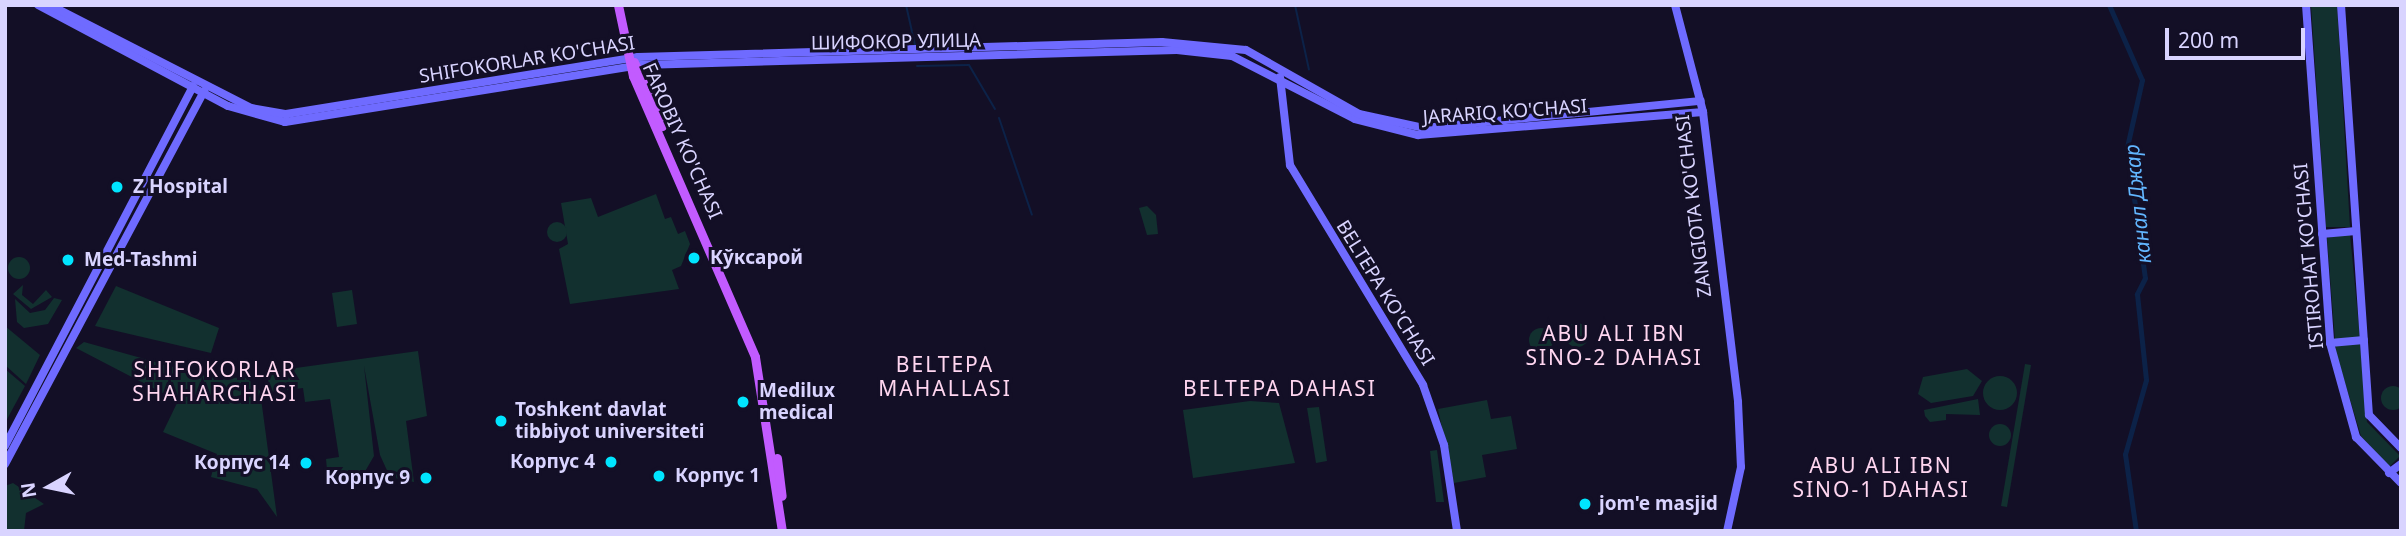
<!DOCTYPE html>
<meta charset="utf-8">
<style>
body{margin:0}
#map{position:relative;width:2406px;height:536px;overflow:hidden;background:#130f26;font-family:"Noto Sans",sans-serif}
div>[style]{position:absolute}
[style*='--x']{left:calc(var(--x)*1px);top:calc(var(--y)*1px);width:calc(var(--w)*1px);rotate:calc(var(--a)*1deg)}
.green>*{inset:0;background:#12302f}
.round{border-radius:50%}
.stream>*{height:2px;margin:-1px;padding:0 1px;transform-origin:1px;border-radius:1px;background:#0c2248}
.canal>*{height:5px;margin:-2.5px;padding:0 2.5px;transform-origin:2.5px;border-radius:2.5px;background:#0c2248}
.secondary>*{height:8px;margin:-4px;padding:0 4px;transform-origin:4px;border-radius:4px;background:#6f6bff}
.primary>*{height:9px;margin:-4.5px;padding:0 4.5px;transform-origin:4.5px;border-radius:4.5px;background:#c25bff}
.dots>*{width:19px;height:19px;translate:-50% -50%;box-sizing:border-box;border:4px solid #130f26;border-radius:50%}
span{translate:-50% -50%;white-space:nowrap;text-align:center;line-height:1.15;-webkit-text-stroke:6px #130f26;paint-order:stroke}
.street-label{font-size:19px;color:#d9d4ff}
.poi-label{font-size:19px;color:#d9d4ff;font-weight:700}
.left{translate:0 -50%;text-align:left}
.right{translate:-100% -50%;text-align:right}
.water-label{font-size:21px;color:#62b6ff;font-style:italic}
.neighbourhood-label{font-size:21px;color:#ffd6f0;letter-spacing:2px}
.frame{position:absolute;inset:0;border:7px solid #d9d4ff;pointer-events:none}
.north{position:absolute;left:14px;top:452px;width:70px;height:70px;-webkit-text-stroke:5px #130f26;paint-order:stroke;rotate:261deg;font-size:19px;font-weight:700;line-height:28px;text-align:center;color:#d9d4ff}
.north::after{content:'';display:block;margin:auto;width:24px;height:32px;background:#d9d4ff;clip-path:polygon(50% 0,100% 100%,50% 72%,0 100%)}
.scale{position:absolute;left:2165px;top:28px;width:140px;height:32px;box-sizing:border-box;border:4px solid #d9d4ff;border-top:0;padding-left:9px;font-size:21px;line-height:24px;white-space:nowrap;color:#d9d4ff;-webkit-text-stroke:5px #130f26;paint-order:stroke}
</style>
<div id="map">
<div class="green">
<i style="clip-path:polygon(2311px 5px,2337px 5px,2350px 227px,2326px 227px)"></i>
<i style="clip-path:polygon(656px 194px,665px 219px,671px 217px,678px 234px,685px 231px,690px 244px,681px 266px,672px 270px,679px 289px,570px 304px,559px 249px,568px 244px,561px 203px,591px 198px,598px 217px)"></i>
<i style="clip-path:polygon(1147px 206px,1156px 215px,1158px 234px,1147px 235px,1139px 208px)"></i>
<i class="round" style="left:547px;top:222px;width:20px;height:20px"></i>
<i style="clip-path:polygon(2350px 234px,2360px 338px,2335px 340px,2327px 238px)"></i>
<i class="round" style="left:8px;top:257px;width:22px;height:22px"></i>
<i style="clip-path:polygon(23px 285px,22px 295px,33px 304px,46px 290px,52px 297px,31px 309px,13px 294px)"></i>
<i style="clip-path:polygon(116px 286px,219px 328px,211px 353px,95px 326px)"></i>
<i style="clip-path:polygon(352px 290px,357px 324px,337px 327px,332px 293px)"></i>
<i style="clip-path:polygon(54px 298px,62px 300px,48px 324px,24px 328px,17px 322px,15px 299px,30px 313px,45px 310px)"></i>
<i class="round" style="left:1565px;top:323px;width:24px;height:24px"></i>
<i style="clip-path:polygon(5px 326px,40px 355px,26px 384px,5px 365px)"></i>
<i class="round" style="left:1529px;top:328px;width:24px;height:24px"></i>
<i style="clip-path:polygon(84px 342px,209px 377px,247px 378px,260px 391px,277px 517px,257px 489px,211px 477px,217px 454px,163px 432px,178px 401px,76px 348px)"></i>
<i style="clip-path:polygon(2360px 343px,2367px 422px,2400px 456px,2389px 467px,2361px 436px,2337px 356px,2335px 345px)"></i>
<i style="clip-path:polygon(418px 351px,427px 416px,406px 421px,414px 482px,390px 477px,380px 455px,364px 366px,374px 456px,360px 480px,341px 483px,327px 470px,326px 459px,339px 457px,330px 399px,305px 402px,303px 388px,270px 392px,267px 372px)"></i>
<i style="clip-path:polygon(2025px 364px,2031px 365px,2007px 507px,2001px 506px)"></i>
<i style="clip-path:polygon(5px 369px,25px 386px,5px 423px)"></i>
<i style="clip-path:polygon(1967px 369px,1982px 381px,1973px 396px,1931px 403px,1918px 394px,1923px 377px)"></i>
<i class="round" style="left:1983px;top:376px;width:34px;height:34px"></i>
<i class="round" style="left:2381px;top:386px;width:24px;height:24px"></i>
<i style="clip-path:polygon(1978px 399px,1980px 415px,1946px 414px,1946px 420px,1930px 422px,1925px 416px,1924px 410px)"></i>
<i style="clip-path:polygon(1487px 400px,1491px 419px,1511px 416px,1517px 449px,1482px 455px,1486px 477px,1454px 483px,1438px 409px)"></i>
<i style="clip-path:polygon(1250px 401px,1279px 403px,1295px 463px,1193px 478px,1183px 410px)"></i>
<i style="clip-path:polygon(1319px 407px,1327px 461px,1316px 463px,1307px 408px)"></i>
<i class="round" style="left:1989px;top:424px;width:22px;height:22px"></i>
<i style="clip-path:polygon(1437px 450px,1444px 502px,1436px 502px,1430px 451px)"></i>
<i style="clip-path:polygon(13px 483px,44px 504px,26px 513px,24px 531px,5px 531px,5px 486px)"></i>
</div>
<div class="stream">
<i style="--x:906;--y:5;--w:41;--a:77.3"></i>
<i style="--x:1295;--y:5;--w:66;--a:77.8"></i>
<i style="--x:917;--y:66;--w:52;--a:-1.1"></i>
<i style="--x:969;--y:65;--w:51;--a:59.4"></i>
<i style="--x:999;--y:118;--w:102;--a:71.2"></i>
</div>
<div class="canal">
<i style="--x:2109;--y:5;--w:82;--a:66.3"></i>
<i style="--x:2142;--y:80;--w:69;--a:102.6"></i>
<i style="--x:2127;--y:147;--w:132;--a:82.2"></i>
<i style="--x:2145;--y:278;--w:18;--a:117"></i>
<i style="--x:2137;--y:294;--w:86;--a:84"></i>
<i style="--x:2146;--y:380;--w:77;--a:105.8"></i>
<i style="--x:2125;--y:454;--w:78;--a:81.9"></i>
</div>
<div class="secondary">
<i style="--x:38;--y:5;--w:215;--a:28"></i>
<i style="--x:228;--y:106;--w:59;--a:15.7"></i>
<i style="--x:285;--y:122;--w:361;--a:-9.1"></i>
<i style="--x:641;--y:65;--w:536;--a:-1.6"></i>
<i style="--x:1177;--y:50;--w:55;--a:6.2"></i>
<i style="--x:1232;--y:56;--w:138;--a:27.1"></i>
<i style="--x:1355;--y:119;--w:65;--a:14.3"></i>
<i style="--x:1418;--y:135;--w:286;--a:-4.6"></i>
<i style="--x:50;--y:5;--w:226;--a:27.1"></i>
<i style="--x:251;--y:108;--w:36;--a:10"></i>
<i style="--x:286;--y:114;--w:357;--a:-9.2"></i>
<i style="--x:638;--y:57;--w:524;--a:-1.64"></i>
<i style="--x:1162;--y:42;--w:84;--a:5.4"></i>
<i style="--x:1246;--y:50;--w:130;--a:29.5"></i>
<i style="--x:1359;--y:114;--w:66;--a:12.2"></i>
<i style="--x:1424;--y:128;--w:278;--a:-5.6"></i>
<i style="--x:1675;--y:5;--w:111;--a:75.3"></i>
<i style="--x:1703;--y:112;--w:292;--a:83.1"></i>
<i style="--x:1738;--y:402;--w:65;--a:87.4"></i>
<i style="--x:1741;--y:467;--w:66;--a:102.3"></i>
<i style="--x:2306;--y:5;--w:339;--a:85.9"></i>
<i style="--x:2330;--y:343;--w:98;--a:74.5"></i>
<i style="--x:2356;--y:437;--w:64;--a:45.6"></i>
<i style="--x:2341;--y:5;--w:411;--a:86.1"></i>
<i style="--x:2369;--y:415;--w:46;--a:45.9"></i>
<i style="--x:1280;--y:77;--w:89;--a:83.5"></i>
<i style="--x:1290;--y:165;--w:257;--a:58.8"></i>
<i style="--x:1423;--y:385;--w:64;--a:70.7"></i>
<i style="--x:1444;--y:445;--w:87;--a:81.4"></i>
<i style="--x:2322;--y:234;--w:34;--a:-5"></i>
<i style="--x:2330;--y:343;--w:34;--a:-5"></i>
<i style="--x:5;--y:446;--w:406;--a:-62.4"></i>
<i style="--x:5;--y:464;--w:423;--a:-61.9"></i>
<i style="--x:2389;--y:473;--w:15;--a:-37"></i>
</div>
<div class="primary">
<i style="--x:618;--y:5;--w:73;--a:78.1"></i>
<i style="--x:633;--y:76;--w:306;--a:66.5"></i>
<i style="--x:755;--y:357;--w:176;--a:81.2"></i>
<i style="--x:634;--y:62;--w:70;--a:66.4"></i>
<i style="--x:777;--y:458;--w:38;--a:83"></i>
</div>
<div class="dots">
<i style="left:117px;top:187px;background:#00e5ff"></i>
<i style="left:694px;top:258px;background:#00e5ff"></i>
<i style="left:68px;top:260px;background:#00e5ff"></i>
<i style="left:743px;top:402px;background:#00e5ff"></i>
<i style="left:501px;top:421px;background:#00e5ff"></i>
<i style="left:611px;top:462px;background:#00e5ff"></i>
<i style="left:306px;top:463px;background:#00e5ff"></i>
<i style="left:659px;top:476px;background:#00e5ff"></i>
<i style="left:426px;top:478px;background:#00e5ff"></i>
<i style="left:1585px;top:504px;background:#00e5ff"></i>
</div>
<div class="street-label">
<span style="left:896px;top:42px;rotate:-1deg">ШИФОКОР УЛИЦА</span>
<span style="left:527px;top:60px;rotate:-9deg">SHIFOKORLAR KO'CHASI</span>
<span style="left:1505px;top:112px;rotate:-4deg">JARARIQ KO'CHASI</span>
<span style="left:682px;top:141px;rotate:66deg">FAROBIY KO'CHASI</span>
<span style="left:1694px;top:206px;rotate:-97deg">ZANGIOTA KO'CHASI</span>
<span style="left:2309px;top:256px;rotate:-95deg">ISTIROHAT KO'CHASI</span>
<span style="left:1385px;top:293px;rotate:58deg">BELTEPA KO'CHASI</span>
</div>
<div class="poi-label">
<span class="left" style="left:133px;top:187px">Z Hospital</span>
<span class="left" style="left:710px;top:258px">Кўксарой</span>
<span class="left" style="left:84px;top:260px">Med-Tashmi</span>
<span class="left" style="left:759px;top:402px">Medilux<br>medical</span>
<span class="left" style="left:515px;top:421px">Toshkent davlat<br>tibbiyot universiteti</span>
<span class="right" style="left:595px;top:462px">Корпус 4</span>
<span class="right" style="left:290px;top:463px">Корпус 14</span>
<span class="left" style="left:675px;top:476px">Корпус 1</span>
<span class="right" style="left:410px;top:478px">Корпус 9</span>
<span class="left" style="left:1599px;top:504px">jom'e masjid</span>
</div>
<div class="water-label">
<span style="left:2137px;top:204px;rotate:-96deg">канал Джар</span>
</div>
<div class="neighbourhood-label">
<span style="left:1614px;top:345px">ABU ALI IBN<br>SINO-2 DAHASI</span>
<span style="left:945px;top:376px">BELTEPA<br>MAHALLASI</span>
<span style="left:215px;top:381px">SHIFOKORLAR<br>SHAHARCHASI</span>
<span style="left:1280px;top:388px">BELTEPA DAHASI</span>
<span style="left:1881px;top:477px">ABU ALI IBN<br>SINO-1 DAHASI</span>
</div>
<div class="frame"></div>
<div class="north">N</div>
<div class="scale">200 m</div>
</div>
